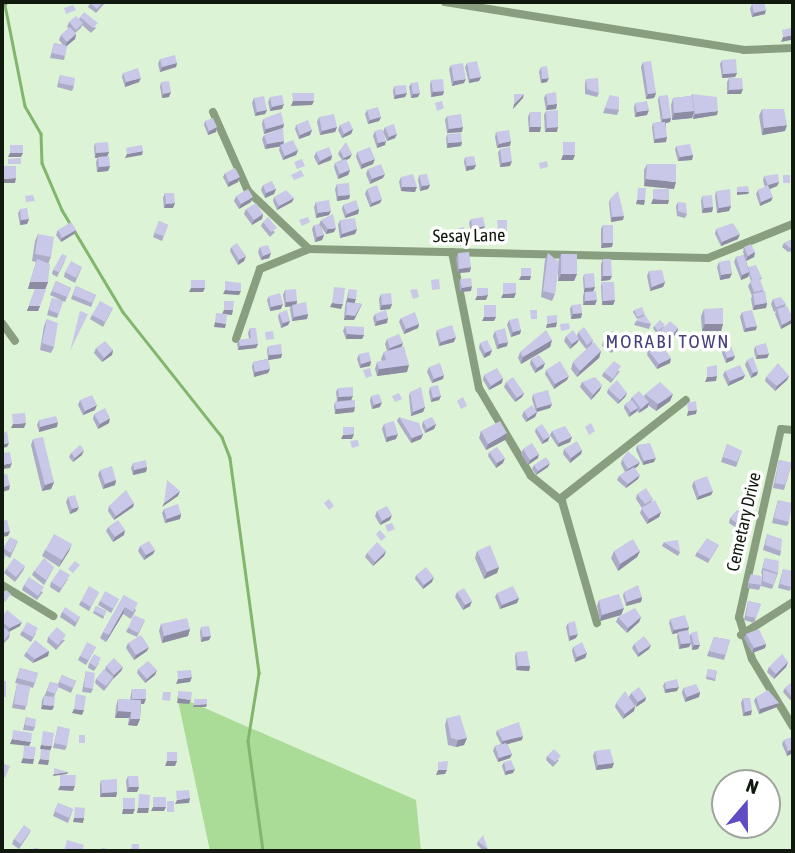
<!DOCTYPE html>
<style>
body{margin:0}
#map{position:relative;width:795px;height:853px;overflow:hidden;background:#ddf3d5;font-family:"Asap Condensed",sans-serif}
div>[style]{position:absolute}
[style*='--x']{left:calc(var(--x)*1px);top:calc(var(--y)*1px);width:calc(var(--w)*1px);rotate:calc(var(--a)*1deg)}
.green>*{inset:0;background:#aadb97}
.stream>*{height:2.5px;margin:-1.25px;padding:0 1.25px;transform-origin:1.25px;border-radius:1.25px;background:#82b66d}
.street>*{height:8px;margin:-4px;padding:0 4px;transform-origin:4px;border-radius:4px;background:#889e7f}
.wall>*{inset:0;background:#adacc8}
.shaded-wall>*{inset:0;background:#8d8ca3}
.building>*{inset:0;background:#c9c8e9}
span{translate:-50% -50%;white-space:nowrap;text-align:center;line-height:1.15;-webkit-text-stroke:7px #fff;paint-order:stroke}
.street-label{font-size:18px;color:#11190e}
.neighbourhood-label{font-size:19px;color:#47407e;letter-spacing:2px}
.frame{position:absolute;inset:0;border:4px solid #11190e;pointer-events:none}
.north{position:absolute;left:711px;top:769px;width:70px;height:70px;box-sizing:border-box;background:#fff;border:2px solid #a0a39f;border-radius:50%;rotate:20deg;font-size:19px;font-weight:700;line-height:28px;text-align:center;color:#11190e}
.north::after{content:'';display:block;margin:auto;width:24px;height:32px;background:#604bc3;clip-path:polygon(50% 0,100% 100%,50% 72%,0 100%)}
</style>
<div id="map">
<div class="green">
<i style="clip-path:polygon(177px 696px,416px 800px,421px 851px,210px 851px)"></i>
</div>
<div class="stream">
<i style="--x:5;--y:5;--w:103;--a:78.8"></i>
<i style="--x:25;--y:106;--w:32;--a:60"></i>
<i style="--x:41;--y:134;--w:29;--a:88"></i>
<i style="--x:42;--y:163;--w:51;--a:66.9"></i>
<i style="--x:62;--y:210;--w:119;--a:59.1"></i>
<i style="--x:123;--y:312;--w:159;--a:51.6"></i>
<i style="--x:222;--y:437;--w:22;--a:69"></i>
<i style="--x:230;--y:458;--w:217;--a:82.3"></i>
<i style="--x:259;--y:673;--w:69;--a:99.2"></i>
<i style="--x:248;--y:741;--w:111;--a:82.2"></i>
</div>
<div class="street">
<i style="--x:2;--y:2;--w:2;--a:0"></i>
<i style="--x:445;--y:2;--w:303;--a:9.1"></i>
<i style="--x:744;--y:50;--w:49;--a:-2.3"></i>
<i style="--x:213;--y:112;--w:86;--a:66.1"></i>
<i style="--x:248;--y:191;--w:84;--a:43.6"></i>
<i style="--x:309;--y:249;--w:399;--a:1.3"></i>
<i style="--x:708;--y:258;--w:92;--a:-21.8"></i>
<i style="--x:452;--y:252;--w:139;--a:78.8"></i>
<i style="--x:479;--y:388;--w:102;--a:59.4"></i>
<i style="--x:531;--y:476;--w:40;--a:39"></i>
<i style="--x:562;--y:501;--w:127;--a:74"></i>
<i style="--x:2;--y:323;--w:22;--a:54"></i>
<i style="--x:236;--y:339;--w:74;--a:-71.1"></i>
<i style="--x:260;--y:269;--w:53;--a:-22.2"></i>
<i style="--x:793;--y:430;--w:12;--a:-175"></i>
<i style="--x:781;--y:429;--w:193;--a:102.6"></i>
<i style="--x:739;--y:617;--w:44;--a:72.8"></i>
<i style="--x:752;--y:659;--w:79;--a:58.9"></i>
<i style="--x:560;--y:499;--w:160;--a:-38.2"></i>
<i style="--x:2;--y:585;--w:60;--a:31.3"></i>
<i style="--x:741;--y:635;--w:62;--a:-32.4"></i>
</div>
<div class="wall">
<i style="clip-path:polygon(91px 2px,104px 4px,96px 13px,88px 7px)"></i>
<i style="clip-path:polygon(752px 4px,765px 14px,752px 17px,750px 9px)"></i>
<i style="clip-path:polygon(80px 17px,96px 28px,91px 33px,82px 25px,81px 28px,75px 33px,76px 34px,75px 39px,67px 46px,64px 60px,50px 58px,54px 43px,63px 45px,59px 40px,61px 35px,69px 28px,67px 27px,69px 22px,79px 19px)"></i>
<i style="clip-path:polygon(160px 59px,177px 63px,176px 67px,160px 72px,158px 64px)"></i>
<i style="clip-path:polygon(722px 60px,737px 73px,735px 77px,722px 78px,720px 64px)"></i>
<i style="clip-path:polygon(643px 62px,656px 93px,654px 98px,646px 99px,641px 67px)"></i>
<i style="clip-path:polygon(467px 63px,481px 77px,479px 81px,469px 83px,465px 67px)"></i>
<i style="clip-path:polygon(451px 65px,464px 83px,452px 86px,449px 69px)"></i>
<i style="clip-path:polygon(541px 67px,547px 82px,541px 83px,539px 72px)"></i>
<i style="clip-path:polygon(123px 73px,139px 82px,125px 87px,122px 77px)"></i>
<i style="clip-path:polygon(60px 75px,74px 86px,72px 91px,57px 87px)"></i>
<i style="clip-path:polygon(729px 78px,741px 94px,727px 94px,727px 82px)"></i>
<i style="clip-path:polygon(586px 79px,599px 93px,597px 97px,585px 94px,585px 83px)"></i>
<i style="clip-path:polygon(431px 80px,443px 95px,431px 97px,430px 85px)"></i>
<i style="clip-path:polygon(161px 82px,169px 97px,162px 98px,160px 87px)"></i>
<i style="clip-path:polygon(411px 83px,418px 97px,411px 98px,409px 87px)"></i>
<i style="clip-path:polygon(394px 86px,407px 93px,405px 97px,394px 99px,393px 91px)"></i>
<i style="clip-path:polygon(546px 94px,557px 104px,556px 109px,546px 110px,544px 98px)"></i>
<i style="clip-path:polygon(692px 94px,717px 115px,693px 119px,692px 115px,692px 118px,672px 120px,671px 105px,673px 98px,691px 96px)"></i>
<i style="clip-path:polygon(610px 95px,619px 110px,617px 115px,603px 113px)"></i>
<i style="clip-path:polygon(659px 96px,671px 118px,670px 122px,666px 123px,666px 142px,654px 143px,652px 127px,653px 123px,661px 122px,658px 100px)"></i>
<i style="clip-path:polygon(270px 97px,282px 109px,270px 111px,268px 102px)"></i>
<i style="clip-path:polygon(254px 98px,267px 110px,265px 114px,255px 116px,252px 103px)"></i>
<i style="clip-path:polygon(635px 103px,647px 115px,635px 117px,634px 108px)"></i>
<i style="clip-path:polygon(762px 109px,785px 131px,762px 135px,759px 116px)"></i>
<i style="clip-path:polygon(367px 110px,381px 117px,379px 121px,368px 124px,365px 114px)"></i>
<i style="clip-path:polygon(546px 111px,557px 132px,545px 132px,544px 115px)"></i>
<i style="clip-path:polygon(530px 112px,540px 132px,529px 132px,528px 117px)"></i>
<i style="clip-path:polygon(447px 116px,462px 132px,447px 133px,445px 120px)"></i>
<i style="clip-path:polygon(319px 117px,337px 127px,335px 132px,320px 135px,317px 122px)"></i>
<i style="clip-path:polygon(263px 119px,284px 124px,283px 128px,264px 134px,262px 124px)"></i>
<i style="clip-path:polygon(205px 121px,217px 127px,216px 132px,208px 135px,204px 125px)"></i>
<i style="clip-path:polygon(296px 125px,312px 130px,310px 135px,299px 139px,295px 129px)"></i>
<i style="clip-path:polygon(340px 125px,353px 129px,351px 134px,342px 138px,338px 130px)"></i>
<i style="clip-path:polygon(385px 127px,397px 134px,395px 138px,387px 141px,383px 132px)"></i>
<i style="clip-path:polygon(375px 131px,385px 145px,377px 148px,373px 136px)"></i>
<i style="clip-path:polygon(496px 132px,510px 146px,497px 148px,495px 137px)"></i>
<i style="clip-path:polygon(447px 134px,462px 142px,461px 146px,447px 148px,446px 139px)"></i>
<i style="clip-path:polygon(264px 135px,298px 150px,296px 155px,283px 160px,279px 150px,280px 146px,265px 149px,262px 139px)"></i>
<i style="clip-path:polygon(95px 143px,109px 152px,107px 156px,110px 166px,108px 171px,97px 172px,96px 162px,98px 157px,95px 158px,94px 147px)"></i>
<i style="clip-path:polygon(676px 146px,693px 155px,692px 160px,678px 161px,675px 150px)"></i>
<i style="clip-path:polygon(500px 149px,510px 166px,500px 167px,498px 153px)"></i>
<i style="clip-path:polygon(340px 150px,350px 158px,346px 160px,350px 170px,348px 175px,338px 179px,334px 167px,335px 163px,342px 160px,338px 154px)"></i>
<i style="clip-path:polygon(316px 152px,332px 155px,331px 160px,318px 165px,314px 157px)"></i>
<i style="clip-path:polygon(357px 152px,373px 164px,361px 169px,356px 157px)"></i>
<i style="clip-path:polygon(465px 157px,476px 165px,474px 169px,466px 171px,464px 162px)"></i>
<i style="clip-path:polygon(647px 164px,674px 189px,644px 186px,644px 170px)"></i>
<i style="clip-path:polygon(368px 169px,383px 178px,370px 184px,366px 174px)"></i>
<i style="clip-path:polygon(225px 173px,238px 182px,228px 187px,223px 177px)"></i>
<i style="clip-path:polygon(419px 175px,430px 185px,428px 189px,420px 191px,418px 180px)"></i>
<i style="clip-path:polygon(764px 176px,779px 182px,777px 186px,770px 189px,771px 201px,760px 206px,756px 194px,758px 190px,765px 187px,763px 181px)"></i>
<i style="clip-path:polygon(401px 177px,415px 192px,401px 191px,399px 182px)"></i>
<i style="clip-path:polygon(337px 184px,350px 195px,349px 199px,337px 201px,335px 189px)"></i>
<i style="clip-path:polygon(263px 185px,276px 189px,274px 194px,265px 198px,261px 190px)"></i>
<i style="clip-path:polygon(367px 189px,380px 203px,370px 207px,365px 194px)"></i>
<i style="clip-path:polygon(716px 191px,731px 206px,729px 211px,717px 213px,715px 196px)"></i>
<i style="clip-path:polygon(165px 193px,173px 208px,164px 208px,163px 198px)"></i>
<i style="clip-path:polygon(236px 196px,251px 202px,239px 209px,234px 201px)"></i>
<i style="clip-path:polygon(702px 196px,713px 207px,712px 212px,702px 213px,701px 201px)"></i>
<i style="clip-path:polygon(274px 197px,294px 198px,292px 202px,277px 210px,273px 201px)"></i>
<i style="clip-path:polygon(610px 199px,623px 220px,611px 222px,609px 203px)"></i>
<i style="clip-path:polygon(316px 202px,329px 215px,316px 218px,314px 207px)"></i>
<i style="clip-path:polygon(678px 202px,687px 214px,685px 218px,677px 216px,676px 206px)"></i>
<i style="clip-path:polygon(343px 205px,359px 209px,358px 214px,345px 218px,342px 209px)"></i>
<i style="clip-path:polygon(20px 209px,29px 219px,27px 224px,20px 225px,18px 214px)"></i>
<i style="clip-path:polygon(246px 209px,263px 214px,262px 219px,252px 225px,244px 214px)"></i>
<i style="clip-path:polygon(471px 219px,483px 230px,471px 232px,469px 223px)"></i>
<i style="clip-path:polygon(321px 220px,334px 232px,326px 234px,320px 225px,324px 235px,322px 240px,315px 242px,312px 229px,314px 225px,319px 225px)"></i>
<i style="clip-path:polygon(340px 220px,357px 229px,355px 234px,340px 238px,338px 225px)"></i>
<i style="clip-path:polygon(159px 221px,168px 225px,162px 241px,153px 237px)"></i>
<i style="clip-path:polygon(263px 222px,275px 232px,270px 237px,261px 226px)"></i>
<i style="clip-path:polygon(603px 225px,612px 247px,601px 248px,601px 229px)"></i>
<i style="clip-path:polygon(457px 229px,467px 240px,465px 244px,459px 246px,456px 233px)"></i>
<i style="clip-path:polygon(716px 229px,738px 239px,721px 246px,715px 234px)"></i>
<i style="clip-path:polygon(58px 230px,76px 230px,74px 234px,61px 242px,56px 235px)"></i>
<i style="clip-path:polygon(38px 234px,51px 257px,48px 264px,48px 282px,38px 311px,27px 311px,35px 289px,28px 289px,36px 262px,32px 261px,35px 241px)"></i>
<i style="clip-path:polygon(793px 239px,793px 251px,788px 252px,782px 247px,784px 243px)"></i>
<i style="clip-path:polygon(231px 247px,244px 261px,238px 265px,230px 251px)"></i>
<i style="clip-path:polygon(260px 247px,271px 253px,269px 258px,261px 260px,258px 252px)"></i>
<i style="clip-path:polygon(744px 247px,755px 252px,754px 257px,746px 261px,748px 267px,762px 278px,760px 280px,767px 303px,766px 308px,753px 310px,751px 299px,752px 296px,748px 286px,751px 281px,749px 275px,748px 277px,741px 280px,734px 262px,736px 257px,744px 255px,743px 252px)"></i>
<i style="clip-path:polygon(458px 253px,470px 272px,458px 273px,456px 258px)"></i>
<i style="clip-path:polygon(548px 253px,558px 262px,561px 254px,577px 274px,574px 281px,558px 281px,558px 267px,555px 294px,552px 301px,541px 297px,545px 260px)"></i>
<i style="clip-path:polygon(603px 259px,610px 280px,601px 281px,601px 264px)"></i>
<i style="clip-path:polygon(65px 261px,57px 277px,52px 274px,53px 270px)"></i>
<i style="clip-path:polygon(719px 262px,730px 278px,720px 280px,717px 267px)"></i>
<i style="clip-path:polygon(82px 267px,75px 283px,64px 277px,65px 272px)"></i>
<i style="clip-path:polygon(649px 271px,665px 282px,663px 287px,650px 291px,647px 276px)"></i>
<i style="clip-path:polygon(584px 274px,595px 287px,593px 291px,595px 305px,583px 305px,583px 296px,584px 292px,583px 278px)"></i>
<i style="clip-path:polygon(460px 279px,471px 291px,460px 292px,459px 284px)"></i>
<i style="clip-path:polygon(56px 281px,71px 288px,65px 302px,50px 295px)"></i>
<i style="clip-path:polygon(602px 282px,615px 300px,613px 305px,602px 305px,601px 286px)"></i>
<i style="clip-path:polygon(76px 286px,96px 295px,91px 307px,71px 299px)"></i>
<i style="clip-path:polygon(349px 289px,355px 303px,362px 304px,354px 320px,344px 320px,345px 307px)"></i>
<i style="clip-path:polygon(285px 290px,297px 301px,296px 304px,308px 314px,307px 319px,292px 321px,290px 309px,291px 306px,285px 307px,283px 295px)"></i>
<i style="clip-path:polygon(381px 294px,392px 304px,390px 309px,380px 310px,379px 299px)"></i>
<i style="clip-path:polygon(269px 296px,281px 309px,270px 311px,267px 300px)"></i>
<i style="clip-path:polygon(52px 298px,63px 301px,57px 318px,47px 315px)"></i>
<i style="clip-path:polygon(773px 299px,786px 304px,785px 306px,793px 317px,792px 323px,781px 329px,775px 314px,776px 311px,774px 312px,771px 304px)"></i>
<i style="clip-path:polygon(572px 305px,582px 313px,581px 318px,571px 319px,570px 309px)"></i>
<i style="clip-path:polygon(113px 308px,103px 327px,90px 319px,92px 315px)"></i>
<i style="clip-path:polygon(704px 309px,723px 324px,721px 331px,702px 331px,701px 316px)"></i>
<i style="clip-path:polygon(634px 310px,645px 314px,644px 315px,651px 324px,649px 329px,634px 325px,636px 321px,642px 317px,637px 319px,633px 312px)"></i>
<i style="clip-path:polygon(742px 312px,756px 330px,744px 332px,740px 317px)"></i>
<i style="clip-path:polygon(279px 313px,290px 321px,288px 325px,281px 328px,278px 317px)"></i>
<i style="clip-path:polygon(375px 314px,387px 323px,375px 326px,373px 318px)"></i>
<i style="clip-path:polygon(401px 318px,419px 324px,418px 328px,404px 334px,399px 322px)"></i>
<i style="clip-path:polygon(47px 319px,54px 347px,51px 353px,40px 350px,44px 326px)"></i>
<i style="clip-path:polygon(509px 320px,521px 330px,520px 334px,511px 337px,507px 325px)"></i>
<i style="clip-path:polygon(345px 326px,364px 335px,362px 339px,346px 339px,343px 331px)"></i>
<i style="clip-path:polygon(654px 326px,678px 328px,677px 333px,668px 342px,660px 334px,661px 330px,657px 334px,653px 328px)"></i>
<i style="clip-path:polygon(250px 328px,258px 344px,256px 348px,238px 350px,237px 344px,239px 340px,249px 339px,248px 333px)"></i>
<i style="clip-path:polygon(437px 330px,454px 342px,439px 346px,436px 334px)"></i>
<i style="clip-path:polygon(495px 331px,507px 346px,497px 349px,493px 336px)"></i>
<i style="clip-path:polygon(578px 332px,593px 340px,592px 344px,601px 351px,599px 358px,577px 377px,571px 369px,573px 362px,589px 347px,586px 349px,579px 340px,577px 343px,570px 349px,564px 341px,566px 336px,577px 336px)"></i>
<i style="clip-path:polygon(621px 338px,620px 343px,611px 353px,602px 346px,603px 341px)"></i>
<i style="clip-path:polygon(387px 339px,403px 343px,401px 347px,407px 372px,377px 376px,375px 369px,377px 362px,382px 361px,381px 359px,384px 352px,387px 351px,385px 344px)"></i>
<i style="clip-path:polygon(552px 340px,550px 347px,521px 364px,518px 358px,520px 352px)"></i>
<i style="clip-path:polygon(480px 343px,492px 350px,490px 355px,484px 358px,479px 348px)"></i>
<i style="clip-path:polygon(268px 346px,282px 354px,281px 358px,268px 360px,270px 369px,268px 373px,254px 377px,252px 367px,253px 362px,268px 359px,267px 350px)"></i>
<i style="clip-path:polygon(755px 346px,769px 354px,767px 358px,756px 359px,754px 351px)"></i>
<i style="clip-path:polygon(96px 348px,113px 350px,112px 355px,102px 362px,94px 353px)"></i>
<i style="clip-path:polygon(724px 349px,735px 356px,733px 360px,726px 363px,722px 353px)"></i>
<i style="clip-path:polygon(648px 350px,670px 363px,657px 369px,647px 355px)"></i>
<i style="clip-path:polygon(359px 354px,371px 361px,370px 366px,360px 368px,357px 359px)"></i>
<i style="clip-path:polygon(531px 359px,545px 363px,543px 368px,535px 373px,530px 364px)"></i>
<i style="clip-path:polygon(747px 360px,757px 375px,751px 378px,745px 365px)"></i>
<i style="clip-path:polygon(429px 367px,443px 379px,432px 383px,427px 372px)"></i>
<i style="clip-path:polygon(546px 370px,567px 380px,554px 389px,545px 374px)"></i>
<i style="clip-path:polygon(620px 371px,611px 383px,602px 376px,604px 372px)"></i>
<i style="clip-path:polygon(725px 371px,745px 375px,743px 379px,728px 386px,723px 375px)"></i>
<i style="clip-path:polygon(484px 375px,502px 383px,489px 390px,483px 380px)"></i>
<i style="clip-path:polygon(789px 376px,787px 380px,775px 391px,765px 381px,766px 377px)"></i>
<i style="clip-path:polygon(506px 382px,524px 393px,522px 397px,515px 402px,504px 387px)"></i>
<i style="clip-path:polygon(582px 382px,600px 390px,591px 400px,580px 387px)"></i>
<i style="clip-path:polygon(430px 387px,441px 396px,439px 400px,431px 402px,429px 392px)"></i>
<i style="clip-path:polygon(338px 388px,352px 400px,354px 412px,335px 414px,334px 406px,335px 402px,337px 401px,336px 392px)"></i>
<i style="clip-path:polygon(608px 389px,627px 393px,625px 397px,618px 404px,607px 393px)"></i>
<i style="clip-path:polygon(410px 392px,425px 407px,423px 412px,411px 416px,409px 396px)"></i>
<i style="clip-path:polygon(533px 394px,552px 404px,550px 408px,537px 412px,535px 417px,526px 422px,522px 416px,524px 411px,535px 409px,532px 399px)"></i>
<i style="clip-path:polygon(645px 394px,673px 394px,670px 401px,656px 411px,648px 405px,648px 407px,639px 413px,637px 411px,636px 412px,629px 417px,624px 408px,625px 404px,630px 401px,632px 397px,644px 397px)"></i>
<i style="clip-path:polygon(371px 396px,380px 407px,372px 409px,370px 401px)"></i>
<i style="clip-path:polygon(80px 400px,95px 410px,83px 415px,78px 405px)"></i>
<i style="clip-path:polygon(94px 414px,109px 423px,98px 429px,93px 419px)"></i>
<i style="clip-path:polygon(399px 417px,423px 434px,421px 439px,411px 443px,397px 421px)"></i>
<i style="clip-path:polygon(39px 420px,57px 427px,39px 432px,37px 425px)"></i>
<i style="clip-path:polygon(423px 421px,436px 424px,434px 429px,425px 433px,422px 426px)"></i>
<i style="clip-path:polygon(384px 424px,396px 439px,386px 442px,382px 429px)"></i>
<i style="clip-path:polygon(536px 428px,548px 441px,542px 444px,535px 432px)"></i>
<i style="clip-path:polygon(481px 431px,505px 440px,486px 450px,479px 438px)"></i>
<i style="clip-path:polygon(552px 431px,572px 437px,570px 442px,558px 447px,550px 435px)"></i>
<i style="clip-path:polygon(33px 439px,54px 482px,51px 489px,42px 491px,31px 445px)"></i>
<i style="clip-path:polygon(727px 444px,742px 451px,736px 467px,721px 462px)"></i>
<i style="clip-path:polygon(637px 445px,654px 462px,643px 465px,636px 450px)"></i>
<i style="clip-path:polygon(523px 449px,538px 458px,528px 465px,521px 454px)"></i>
<i style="clip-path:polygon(564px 449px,582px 450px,581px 454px,570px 463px,563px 454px)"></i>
<i style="clip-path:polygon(489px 452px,503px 463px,496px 468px,488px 456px)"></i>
<i style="clip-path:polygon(71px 453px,82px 455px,73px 462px,69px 457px)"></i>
<i style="clip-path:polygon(622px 459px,638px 466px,635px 468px,638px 479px,626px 488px,617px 480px,619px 476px,625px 472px,621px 464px)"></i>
<i style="clip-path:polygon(779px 460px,792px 463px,784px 490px,773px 488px)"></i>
<i style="clip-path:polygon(133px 463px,147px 467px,146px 472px,133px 475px,131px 468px)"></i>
<i style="clip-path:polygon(534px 465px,548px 467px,536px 475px,532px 469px)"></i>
<i style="clip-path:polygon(100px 470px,116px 480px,115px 485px,103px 489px,98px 475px)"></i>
<i style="clip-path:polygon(694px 481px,713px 491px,711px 495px,697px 500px,692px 486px)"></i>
<i style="clip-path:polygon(637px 494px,653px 499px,651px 502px,661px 512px,659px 517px,647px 524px,640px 513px,642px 508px,636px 499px)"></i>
<i style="clip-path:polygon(68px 497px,77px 511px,70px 514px,66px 502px)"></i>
<i style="clip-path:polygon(778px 500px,789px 522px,787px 526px,772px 523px)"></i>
<i style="clip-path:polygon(134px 503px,133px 507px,114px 520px,108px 511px,109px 506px)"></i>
<i style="clip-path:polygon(164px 509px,181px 514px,180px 519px,165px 523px,162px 513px)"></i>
<i style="clip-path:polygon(377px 511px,390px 520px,380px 525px,375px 516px)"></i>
<i style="clip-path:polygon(730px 518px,748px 530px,746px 534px,729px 523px)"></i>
<i style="clip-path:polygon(108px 527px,124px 535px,113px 542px,106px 531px)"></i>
<i style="clip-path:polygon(767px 534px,781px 551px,780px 556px,763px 550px)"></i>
<i style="clip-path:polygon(18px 541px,10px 558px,2px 553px,3px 548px)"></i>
<i style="clip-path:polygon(664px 542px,680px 552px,678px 556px,662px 546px)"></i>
<i style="clip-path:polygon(719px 545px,708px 563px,695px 556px,697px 552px)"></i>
<i style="clip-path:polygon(140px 546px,155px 550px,153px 554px,144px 560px,138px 551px)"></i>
<i style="clip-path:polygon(45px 550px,69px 551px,59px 567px,42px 556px)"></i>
<i style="clip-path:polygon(386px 551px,384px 556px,373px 566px,365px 557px,367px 553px)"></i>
<i style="clip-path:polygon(477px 551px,499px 567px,497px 573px,484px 579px,475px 558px)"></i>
<i style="clip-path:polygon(614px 551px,640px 551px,637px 557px,618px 571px,611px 558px)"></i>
<i style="clip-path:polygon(765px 558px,778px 573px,772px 589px,761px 586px,762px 573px,761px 573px)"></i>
<i style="clip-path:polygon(25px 566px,23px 571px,15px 582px,4px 573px,6px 569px)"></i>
<i style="clip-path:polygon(54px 567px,44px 585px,32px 575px,34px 571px)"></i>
<i style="clip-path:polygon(783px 569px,793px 579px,790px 591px,778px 588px)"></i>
<i style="clip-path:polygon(751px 574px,761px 585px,759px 590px,747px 588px)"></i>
<i style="clip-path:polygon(416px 575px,432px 582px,423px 589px,415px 579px)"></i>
<i style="clip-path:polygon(68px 579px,59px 593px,50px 587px,51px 582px)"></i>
<i style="clip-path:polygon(24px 585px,43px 592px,37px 600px,22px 590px)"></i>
<i style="clip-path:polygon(99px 592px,89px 611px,79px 605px,81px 601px)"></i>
<i style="clip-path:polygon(457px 592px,470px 606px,463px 610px,455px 597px)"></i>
<i style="clip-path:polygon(624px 592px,642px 597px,641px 602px,626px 606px,623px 596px)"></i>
<i style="clip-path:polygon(497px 593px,519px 598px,517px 603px,500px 609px,495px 597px)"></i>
<i style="clip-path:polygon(124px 595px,136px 610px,131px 619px,123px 614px,106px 642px,100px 638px,103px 632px)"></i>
<i style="clip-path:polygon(119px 599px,111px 613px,98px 605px,100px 601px)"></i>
<i style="clip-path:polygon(599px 600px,624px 608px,621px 615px,600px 621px,597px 606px)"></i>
<i style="clip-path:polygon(748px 601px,761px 604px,754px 623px,744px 620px)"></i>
<i style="clip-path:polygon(96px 606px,106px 611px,103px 619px,93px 613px)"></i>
<i style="clip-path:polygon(62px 612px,80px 617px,75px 627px,60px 617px)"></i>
<i style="clip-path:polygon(2px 617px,20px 626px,9px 632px,10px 633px,9px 638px,2px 645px)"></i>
<i style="clip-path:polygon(618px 617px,641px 617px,639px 622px,627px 633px,616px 622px)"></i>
<i style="clip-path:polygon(670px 619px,688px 630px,689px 637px,691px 633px,700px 645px,698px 649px,692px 650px,691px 643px,689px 647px,679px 649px,677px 636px,678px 633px,672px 634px,669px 623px)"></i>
<i style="clip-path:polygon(145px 620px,137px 637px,126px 632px,128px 628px)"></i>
<i style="clip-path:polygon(568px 623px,576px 638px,569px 641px,566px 627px)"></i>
<i style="clip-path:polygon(161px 624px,190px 629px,188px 636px,162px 643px,159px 631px)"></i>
<i style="clip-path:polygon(201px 627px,211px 636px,209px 640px,201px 642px,200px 632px)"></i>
<i style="clip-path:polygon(22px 631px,36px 633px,31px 642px,20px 635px)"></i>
<i style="clip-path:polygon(746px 634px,766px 644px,765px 648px,752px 653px,744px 638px)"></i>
<i style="clip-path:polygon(48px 637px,65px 640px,56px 650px,47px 642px)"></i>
<i style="clip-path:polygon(714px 637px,730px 640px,724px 660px,707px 656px)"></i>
<i style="clip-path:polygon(128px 643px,147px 651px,134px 660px,126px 648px)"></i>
<i style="clip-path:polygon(634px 644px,651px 645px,649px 649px,638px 657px,632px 648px)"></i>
<i style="clip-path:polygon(96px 647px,86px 665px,78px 660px,80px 656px)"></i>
<i style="clip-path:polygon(573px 647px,587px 653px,585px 658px,575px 662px,572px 651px)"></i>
<i style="clip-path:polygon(49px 651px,48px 656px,33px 663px,24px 656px,26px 652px)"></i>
<i style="clip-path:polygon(516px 652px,530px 666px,529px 671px,516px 670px,515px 656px)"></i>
<i style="clip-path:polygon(788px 662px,786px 667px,774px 679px,767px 672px,769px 667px)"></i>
<i style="clip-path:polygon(89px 663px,99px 663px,94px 671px,88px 668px)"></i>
<i style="clip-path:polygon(106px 666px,123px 667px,121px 671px,113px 679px,104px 691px,95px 683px,96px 679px,105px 670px)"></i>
<i style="clip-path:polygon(20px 668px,38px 673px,33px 688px,30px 687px,25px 710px,12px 708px,17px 684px,24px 685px,15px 683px)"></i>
<i style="clip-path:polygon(138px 669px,155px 675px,145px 683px,137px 673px)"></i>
<i style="clip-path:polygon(708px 669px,717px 671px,715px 681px,706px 679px)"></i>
<i style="clip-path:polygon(86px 671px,93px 689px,91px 693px,82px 692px)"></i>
<i style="clip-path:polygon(62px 675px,76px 681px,71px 693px,58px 687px,54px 697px,54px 706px,52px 710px,41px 709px,42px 700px,44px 696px,45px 695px,50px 682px,58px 684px)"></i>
<i style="clip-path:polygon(665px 682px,677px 691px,665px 693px,663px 686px)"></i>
<i style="clip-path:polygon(793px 682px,793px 698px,790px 700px,783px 692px,785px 688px)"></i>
<i style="clip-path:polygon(683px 688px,700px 692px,699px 697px,685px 702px,682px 693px)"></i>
<i style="clip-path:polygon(132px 689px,144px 704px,141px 704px,140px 719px,137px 726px,128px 725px,129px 718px,115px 718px,116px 706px,118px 699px,130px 700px,131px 694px)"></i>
<i style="clip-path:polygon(631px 693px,646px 697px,645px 701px,636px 707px,635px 705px,634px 711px,623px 719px,615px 707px,616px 703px,629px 697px)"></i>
<i style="clip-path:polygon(756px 697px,779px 703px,777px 707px,759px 714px,754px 701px)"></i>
<i style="clip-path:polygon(743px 698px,751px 715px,743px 716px,741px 703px)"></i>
<i style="clip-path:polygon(26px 717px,35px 727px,33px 731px,23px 730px)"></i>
<i style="clip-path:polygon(447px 718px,467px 738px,464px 745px,456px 747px,448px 745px,445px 725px)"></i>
<i style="clip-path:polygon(58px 726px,67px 746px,65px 750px,53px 748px)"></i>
<i style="clip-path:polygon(497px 730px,522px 740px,507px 744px,512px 754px,510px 758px,498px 762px,493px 751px,495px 746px,501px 744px,496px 734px)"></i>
<i style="clip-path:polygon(793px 737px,793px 753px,787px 756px,782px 744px,784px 740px)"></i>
<i style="clip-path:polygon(595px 751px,614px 763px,612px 768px,596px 770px,593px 756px)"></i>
<i style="clip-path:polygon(547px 756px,559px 760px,553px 767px,546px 760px)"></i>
<i style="clip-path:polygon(504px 762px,513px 773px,505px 775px,502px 766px)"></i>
<i style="clip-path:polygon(128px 776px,139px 787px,137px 792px,127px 792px,126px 781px)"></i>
<i style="clip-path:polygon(101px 780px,117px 792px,116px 797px,100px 797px,100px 784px)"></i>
<i style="clip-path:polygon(58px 803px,73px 809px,68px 823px,53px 816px)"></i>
<i style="clip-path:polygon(31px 830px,29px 834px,19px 849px,12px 844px,14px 839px)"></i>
<i style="clip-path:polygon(478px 841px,488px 849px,488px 851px,484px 851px,477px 845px)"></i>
</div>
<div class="shaded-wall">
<i style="clip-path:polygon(736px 2px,746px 2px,746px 4px,735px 3px)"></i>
<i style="clip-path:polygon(766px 10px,765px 14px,752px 17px,754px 13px)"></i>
<i style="clip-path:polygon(76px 34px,75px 39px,65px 47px,67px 42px)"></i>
<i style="clip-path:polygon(793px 35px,791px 40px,781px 42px,783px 37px)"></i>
<i style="clip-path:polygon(177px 63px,176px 67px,160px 72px,162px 67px)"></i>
<i style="clip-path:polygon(737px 73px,735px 77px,722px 78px,723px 74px)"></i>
<i style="clip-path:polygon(481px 77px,479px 81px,469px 83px,470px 79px)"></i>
<i style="clip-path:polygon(141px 78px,139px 82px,125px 87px,126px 82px)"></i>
<i style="clip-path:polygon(549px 78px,547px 82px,541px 83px,542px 79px)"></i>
<i style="clip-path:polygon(466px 79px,464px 83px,452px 86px,454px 81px)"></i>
<i style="clip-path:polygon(743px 89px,741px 94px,727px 94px,729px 90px)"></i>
<i style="clip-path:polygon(444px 91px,443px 95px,431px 97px,433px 92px)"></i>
<i style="clip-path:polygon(171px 92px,169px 97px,162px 98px,163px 94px)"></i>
<i style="clip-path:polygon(407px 93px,405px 97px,394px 99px,396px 95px)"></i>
<i style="clip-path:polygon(420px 93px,418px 97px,411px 98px,413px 94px)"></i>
<i style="clip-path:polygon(656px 93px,654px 98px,646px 99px,648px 94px)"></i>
<i style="clip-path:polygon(524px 94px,523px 98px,513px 109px,514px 104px)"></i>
<i style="clip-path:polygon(293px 101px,314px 101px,312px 105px,291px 106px)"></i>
<i style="clip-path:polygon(284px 104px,282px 109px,270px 111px,272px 107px)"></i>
<i style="clip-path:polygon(557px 104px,556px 109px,546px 110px,548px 105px)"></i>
<i style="clip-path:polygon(267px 110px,265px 114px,255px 116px,257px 112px)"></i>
<i style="clip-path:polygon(649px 110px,647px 115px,635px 117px,637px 112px)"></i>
<i style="clip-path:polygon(694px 111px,692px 118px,672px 120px,674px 113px)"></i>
<i style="clip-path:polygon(718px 111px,717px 115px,693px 119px,695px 114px)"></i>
<i style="clip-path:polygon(381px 117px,379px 121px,368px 124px,370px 120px)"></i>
<i style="clip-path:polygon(671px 118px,670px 122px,661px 124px,663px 119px)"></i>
<i style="clip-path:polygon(284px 124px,283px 128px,264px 134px,266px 129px)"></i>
<i style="clip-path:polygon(787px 125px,785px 131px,762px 135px,764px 128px)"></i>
<i style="clip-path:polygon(217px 127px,216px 132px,208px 135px,209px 131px)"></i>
<i style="clip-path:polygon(337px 127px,335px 132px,320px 135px,322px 131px)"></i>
<i style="clip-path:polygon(463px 127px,462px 132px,447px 133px,449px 129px)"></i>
<i style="clip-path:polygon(530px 127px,541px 127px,540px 132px,529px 132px)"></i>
<i style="clip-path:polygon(558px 127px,557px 132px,545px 132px,547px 128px)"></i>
<i style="clip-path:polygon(353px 129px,351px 134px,342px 138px,344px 134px)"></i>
<i style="clip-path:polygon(312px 130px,310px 135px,299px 139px,300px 135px)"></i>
<i style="clip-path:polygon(397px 134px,395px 138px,387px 141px,389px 137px)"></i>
<i style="clip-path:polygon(667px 137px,666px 142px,654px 143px,655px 139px)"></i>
<i style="clip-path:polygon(284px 141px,283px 146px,265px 149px,267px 144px)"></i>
<i style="clip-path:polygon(386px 141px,385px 145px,377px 148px,378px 143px)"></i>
<i style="clip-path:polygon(511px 141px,510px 146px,497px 148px,499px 144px)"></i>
<i style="clip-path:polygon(462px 142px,461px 146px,447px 148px,448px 143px)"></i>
<i style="clip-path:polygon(298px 150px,296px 155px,283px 160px,285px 156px)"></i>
<i style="clip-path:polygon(143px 151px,142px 155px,125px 158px,127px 154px)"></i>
<i style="clip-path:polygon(109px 152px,107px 157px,95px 158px,96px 153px)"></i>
<i style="clip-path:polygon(10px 153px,23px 153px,21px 157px,8px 157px)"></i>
<i style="clip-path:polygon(352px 154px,350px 158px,343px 162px,344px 158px)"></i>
<i style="clip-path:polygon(332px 155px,331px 160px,318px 165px,320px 161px)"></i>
<i style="clip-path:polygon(563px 155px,575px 155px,573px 160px,561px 160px)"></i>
<i style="clip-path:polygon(693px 155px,692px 160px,678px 161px,680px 157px)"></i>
<i style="clip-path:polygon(375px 159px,373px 164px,361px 169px,362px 164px)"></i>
<i style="clip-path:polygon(512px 161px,510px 166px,500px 167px,502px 163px)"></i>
<i style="clip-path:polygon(476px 165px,474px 169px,466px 171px,467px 166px)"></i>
<i style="clip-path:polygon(110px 166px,108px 171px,97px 172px,99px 167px)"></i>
<i style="clip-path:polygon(350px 170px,348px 175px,338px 179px,340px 174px)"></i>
<i style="clip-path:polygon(385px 174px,383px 178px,370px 184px,372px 179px)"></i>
<i style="clip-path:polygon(240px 177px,238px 182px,228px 187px,229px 182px)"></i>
<i style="clip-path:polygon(16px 178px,15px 183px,2px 183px,3px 179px)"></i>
<i style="clip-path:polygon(646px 179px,676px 182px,674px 189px,644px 186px)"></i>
<i style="clip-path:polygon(779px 182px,777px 186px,767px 190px,768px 185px)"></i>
<i style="clip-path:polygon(430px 185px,428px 189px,420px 191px,422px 186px)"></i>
<i style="clip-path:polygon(402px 187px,417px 187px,415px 192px,401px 191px)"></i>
<i style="clip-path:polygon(276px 189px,274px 194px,265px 198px,266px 193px)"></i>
<i style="clip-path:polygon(737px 192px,749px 192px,748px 194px,737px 195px)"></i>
<i style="clip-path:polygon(350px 195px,349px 199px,337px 201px,338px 196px)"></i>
<i style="clip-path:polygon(253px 197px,251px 202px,239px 209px,241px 204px)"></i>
<i style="clip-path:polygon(773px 197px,771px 201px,760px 206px,761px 202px)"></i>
<i style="clip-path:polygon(294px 198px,292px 202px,277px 210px,279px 206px)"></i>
<i style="clip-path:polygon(382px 199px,380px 203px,370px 207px,372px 203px)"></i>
<i style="clip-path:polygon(653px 199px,669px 200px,668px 204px,651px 204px)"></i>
<i style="clip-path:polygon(637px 200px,645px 200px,644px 205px,636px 204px)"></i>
<i style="clip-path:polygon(175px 203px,173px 208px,164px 208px,166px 204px)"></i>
<i style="clip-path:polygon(731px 206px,729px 211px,717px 213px,719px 208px)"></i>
<i style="clip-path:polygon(713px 207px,712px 212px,702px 213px,704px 208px)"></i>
<i style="clip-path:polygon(359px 209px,358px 214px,345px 218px,347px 214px)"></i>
<i style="clip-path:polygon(331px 211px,329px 215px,316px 218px,318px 213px)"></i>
<i style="clip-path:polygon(263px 214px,262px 219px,252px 225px,254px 220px)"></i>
<i style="clip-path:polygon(624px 216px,623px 220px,611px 222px,612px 217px)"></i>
<i style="clip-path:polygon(29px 219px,27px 224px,20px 225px,21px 220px)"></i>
<i style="clip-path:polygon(485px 226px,483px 230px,471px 232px,472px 228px)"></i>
<i style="clip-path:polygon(336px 228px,334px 232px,326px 234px,328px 229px)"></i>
<i style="clip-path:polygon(357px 229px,355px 234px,340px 238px,342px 234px)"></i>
<i style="clip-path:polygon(76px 230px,74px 234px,61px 242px,62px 238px)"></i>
<i style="clip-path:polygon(498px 230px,507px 230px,506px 235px,496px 235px)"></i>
<i style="clip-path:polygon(740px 234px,738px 239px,721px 246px,722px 242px)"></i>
<i style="clip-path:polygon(324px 235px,322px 240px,315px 242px,317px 237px)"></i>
<i style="clip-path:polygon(467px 240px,465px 244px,459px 246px,461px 241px)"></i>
<i style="clip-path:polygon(603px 243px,613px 243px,612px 247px,601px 248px)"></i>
<i style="clip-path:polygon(755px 252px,754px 257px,746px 261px,748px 256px)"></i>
<i style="clip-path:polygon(271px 253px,269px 258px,261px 260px,263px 256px)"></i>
<i style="clip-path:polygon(246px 256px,244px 261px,238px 265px,239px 260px)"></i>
<i style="clip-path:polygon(471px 267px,470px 272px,458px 273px,459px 269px)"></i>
<i style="clip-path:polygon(749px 272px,748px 277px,741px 280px,742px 275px)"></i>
<i style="clip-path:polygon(732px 273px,730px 278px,720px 280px,721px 275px)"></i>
<i style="clip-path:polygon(561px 274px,577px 274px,574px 281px,558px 281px)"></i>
<i style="clip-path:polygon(521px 276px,531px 276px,530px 280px,519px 280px)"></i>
<i style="clip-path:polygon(603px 276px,612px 276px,610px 280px,601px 281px)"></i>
<i style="clip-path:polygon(30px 282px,48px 282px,45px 289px,28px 289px)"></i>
<i style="clip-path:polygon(665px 282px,663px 287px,650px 291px,652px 287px)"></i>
<i style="clip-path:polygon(472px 286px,471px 291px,460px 292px,462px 288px)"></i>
<i style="clip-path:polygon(595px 287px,593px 292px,584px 292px,585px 288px)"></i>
<i style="clip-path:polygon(191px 288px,205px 288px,203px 292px,189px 292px)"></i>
<i style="clip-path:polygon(225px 290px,241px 291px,239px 295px,223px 294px)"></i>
<i style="clip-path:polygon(516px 293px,514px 298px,501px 298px,503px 294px)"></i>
<i style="clip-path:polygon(488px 295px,486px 300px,475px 300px,477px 296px)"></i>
<i style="clip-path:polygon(348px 298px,356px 299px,354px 304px,346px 303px)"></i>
<i style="clip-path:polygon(597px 300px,595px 305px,583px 305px,585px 301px)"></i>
<i style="clip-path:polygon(615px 300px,613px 305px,602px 305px,603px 301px)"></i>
<i style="clip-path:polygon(297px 301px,296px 306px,285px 307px,286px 302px)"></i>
<i style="clip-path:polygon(332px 303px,343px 304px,341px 309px,330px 307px)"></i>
<i style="clip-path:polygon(767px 303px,766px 308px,753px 310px,755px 305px)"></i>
<i style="clip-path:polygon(283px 304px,281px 309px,270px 311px,271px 307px)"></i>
<i style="clip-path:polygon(362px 304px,354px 320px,344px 320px,346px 315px)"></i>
<i style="clip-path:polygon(392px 304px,390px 309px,380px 310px,382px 305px)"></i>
<i style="clip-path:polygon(29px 306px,40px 306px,38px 311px,27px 311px)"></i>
<i style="clip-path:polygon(224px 310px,233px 310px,232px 315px,222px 314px)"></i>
<i style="clip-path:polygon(582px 313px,581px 318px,571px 319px,573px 314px)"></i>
<i style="clip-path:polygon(308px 314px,307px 319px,292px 321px,294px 317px)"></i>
<i style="clip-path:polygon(484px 317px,496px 317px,494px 321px,482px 321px)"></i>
<i style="clip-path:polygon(388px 318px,387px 323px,375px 326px,377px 321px)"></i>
<i style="clip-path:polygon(793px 319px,792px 323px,781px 329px,782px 325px)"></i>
<i style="clip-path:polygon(290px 321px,288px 325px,281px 328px,283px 323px)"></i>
<i style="clip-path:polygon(215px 322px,226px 324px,225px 328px,214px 327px)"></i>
<i style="clip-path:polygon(557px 322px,556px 327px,546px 328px,547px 324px)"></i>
<i style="clip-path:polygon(419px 324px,418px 328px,404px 334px,406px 329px)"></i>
<i style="clip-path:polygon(705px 324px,723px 324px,721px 331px,702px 331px)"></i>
<i style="clip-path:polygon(757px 326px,756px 330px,744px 332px,746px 328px)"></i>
<i style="clip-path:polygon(678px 328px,677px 333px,668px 342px,670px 338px)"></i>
<i style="clip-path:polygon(521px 330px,520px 334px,511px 337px,513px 332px)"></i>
<i style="clip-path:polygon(347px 334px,364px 335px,362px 339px,346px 339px)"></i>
<i style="clip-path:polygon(456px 337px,454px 342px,439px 346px,441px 342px)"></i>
<i style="clip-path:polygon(621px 338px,620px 343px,611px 353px,613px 348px)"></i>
<i style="clip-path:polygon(579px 339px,577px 343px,570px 349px,572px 344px)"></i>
<i style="clip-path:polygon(552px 340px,550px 347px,521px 364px,523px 357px)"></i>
<i style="clip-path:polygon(508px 342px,507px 346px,497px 349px,499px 344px)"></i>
<i style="clip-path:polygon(403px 343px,401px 348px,388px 352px,390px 348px)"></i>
<i style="clip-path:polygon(258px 344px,256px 348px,238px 350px,240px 346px)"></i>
<i style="clip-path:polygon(113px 350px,112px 355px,102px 362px,104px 358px)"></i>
<i style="clip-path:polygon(492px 350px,490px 355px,484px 358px,485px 353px)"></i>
<i style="clip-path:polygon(601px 351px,599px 358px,577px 377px,580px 371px)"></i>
<i style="clip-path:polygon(282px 354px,281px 358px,268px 360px,269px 355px)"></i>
<i style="clip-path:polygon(769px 354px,767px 358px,756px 359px,758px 355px)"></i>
<i style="clip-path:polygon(735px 356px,733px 360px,726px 363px,727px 358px)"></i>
<i style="clip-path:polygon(671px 358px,670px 363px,657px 369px,659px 364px)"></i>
<i style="clip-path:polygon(371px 361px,370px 366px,360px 368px,361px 364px)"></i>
<i style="clip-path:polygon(545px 363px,543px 368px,535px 373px,537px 368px)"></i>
<i style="clip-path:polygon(409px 365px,407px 372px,377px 376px,379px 369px)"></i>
<i style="clip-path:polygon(270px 369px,268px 373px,254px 377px,255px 372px)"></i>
<i style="clip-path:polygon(758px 371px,757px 375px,751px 378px,753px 373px)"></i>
<i style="clip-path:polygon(444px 375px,443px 379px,432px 383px,434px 379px)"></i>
<i style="clip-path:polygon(745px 375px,743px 379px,728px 386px,730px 381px)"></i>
<i style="clip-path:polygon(569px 376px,567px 380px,554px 389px,555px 384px)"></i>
<i style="clip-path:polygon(717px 376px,716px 381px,705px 382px,707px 377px)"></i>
<i style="clip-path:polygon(789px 376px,787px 380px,775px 391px,777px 386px)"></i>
<i style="clip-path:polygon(503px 378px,502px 383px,489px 390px,491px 386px)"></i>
<i style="clip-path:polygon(602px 385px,600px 390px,591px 400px,593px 395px)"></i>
<i style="clip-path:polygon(524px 393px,522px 397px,515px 402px,517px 398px)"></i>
<i style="clip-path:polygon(627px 393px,625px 397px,618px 404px,620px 400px)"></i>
<i style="clip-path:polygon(673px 394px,670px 401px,656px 411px,658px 404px)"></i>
<i style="clip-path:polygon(353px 396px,351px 400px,337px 401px,339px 397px)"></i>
<i style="clip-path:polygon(441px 396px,439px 400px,431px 402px,433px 398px)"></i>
<i style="clip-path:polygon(382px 402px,380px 407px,372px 409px,374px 405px)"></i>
<i style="clip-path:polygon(649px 402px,648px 407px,639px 413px,641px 409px)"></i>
<i style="clip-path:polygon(552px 404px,550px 408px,536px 412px,537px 408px)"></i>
<i style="clip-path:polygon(97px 405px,95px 410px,83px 415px,85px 411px)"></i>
<i style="clip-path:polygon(355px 407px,354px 412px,335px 414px,336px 409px)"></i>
<i style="clip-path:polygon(425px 407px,423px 412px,411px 416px,413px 412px)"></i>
<i style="clip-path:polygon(638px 408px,636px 412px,629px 417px,631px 412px)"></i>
<i style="clip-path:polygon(697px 410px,696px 414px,687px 416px,688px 411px)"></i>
<i style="clip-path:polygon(537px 412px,535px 417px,526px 422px,528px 418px)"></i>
<i style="clip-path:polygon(110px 418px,109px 423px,98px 429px,100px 424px)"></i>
<i style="clip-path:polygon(58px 422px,57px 427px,39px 432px,40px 427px)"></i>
<i style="clip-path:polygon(26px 423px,24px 428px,11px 428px,13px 424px)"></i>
<i style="clip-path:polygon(436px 424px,434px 429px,425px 433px,427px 429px)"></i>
<i style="clip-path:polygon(507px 433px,505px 440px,486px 450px,488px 444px)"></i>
<i style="clip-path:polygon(354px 434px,352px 439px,341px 439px,343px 435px)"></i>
<i style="clip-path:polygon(398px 434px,396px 439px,386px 442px,387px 437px)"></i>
<i style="clip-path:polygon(423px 434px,421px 439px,411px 443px,412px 438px)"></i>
<i style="clip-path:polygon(550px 436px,548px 441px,542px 444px,544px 440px)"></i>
<i style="clip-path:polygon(572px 437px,570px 442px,558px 447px,559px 443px)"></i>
<i style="clip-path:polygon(9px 443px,7px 447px,2px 448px,2px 444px)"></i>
<i style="clip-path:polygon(84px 450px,82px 455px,73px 462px,75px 458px)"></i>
<i style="clip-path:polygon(582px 450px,581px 454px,570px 463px,571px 458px)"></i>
<i style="clip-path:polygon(539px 454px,538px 458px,528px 465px,530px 460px)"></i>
<i style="clip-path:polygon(505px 458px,503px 463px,496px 468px,497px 463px)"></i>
<i style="clip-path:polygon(656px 458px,654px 462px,643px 465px,644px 461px)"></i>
<i style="clip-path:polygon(640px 462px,638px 466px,626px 474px,628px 469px)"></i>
<i style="clip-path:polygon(12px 463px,10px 468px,2px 469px,2px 465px)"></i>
<i style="clip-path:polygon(550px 463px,548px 467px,536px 475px,538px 471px)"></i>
<i style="clip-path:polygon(147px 467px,146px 472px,133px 475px,134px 470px)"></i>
<i style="clip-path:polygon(640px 475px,638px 479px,626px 488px,628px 484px)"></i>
<i style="clip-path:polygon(116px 480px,115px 485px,103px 489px,105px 484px)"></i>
<i style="clip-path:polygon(54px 482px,51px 489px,42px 491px,45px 485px)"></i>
<i style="clip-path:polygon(10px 485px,9px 490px,2px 492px,3px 487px)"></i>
<i style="clip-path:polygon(180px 491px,178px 496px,162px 507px,164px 503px)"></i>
<i style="clip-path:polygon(713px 491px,711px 495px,697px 500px,699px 496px)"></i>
<i style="clip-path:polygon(134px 503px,133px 507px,114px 520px,116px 516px)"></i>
<i style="clip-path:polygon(79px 507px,77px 511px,70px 514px,72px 509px)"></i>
<i style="clip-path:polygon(661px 512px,659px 517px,647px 524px,649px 519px)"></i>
<i style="clip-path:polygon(181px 514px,180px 519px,165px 523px,167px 519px)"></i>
<i style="clip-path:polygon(392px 515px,390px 520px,380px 525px,382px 521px)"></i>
<i style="clip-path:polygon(125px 530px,124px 535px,113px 542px,115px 537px)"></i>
<i style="clip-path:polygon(10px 531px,8px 536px,2px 537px,2px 533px)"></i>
<i style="clip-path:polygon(72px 544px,69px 551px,59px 567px,62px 560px)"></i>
<i style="clip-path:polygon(155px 550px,153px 554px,144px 560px,146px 555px)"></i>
<i style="clip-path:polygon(386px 551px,384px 556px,373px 566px,375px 562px)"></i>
<i style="clip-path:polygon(640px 551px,637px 557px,618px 571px,620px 564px)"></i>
<i style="clip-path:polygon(499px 567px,497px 573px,484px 579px,487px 572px)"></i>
<i style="clip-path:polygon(434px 577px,432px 582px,423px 589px,424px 585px)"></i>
<i style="clip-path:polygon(642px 597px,641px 602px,626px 606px,627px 602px)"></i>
<i style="clip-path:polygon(519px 598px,517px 603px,500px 609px,502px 605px)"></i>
<i style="clip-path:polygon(472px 601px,470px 606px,463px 610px,465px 605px)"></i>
<i style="clip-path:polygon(125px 607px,123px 614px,106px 642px,109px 635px)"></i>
<i style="clip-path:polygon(624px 608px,621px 615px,600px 621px,602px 615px)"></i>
<i style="clip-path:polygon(641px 617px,639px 622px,627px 633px,628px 628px)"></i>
<i style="clip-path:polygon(22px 622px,20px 626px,8px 632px,10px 628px)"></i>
<i style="clip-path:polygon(689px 627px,688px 631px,672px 634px,674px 630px)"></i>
<i style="clip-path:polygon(190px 629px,188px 636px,162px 643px,164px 636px)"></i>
<i style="clip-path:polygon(578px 634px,576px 638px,569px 641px,570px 636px)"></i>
<i style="clip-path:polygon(211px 636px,209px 640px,201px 642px,203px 637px)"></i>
<i style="clip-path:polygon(691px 643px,689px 647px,679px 649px,681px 644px)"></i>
<i style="clip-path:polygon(766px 644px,765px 648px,752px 653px,754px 648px)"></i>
<i style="clip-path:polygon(651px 645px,649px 649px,638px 657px,639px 653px)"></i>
<i style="clip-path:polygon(694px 645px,700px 645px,698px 649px,692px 650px)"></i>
<i style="clip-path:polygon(149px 647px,147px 651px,134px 660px,136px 655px)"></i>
<i style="clip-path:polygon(49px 651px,48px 656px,33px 663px,35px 659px)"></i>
<i style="clip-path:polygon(587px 653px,585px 658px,575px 662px,577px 657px)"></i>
<i style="clip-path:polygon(788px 662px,786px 667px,774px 679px,776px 674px)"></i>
<i style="clip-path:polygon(518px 666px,530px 666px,529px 671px,516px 670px)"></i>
<i style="clip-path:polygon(123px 667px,121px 671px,113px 679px,114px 675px)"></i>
<i style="clip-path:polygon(157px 670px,155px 675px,145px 683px,147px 679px)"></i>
<i style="clip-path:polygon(192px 677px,190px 682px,176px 684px,178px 679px)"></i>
<i style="clip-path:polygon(679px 687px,677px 691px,665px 693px,666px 689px)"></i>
<i style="clip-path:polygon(700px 692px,699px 697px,685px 702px,687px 697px)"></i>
<i style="clip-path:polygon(646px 697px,645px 701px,636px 707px,638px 702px)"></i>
<i style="clip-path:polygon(178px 698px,191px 700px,189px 704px,177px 703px)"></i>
<i style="clip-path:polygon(132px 699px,146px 699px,144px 704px,130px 703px)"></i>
<i style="clip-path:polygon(779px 703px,777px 707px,759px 714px,760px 709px)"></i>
<i style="clip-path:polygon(207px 704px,206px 707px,193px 707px,194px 705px)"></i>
<i style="clip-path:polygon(43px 705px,54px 706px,52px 710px,41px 709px)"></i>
<i style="clip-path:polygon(635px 706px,634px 711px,623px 719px,625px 714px)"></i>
<i style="clip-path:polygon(74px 709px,84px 710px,82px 715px,72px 713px)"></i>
<i style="clip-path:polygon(752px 710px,751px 715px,743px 716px,745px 712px)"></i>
<i style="clip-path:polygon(118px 711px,131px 712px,129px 718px,115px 718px)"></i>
<i style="clip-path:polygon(131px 719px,140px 719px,137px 726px,128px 725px)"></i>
<i style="clip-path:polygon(523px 736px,522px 740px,501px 746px,503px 741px)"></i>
<i style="clip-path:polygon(467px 738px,464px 745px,456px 747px,458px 740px)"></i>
<i style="clip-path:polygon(12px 739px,31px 742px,29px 746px,10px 744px)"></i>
<i style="clip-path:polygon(41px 745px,52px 746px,50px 751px,40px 749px)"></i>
<i style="clip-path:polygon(793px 749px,793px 753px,787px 756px,788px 751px)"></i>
<i style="clip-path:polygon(512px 754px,510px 758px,498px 762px,499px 758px)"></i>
<i style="clip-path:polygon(23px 758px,34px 759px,33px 764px,21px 763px)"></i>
<i style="clip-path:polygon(40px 759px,49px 760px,48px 765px,38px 764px)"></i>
<i style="clip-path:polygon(167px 761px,177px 761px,175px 766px,165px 766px)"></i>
<i style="clip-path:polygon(614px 763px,612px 768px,596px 770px,598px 765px)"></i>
<i style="clip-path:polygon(515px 769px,513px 773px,505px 775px,506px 771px)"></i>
<i style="clip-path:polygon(438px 770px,447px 770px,445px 774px,436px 775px)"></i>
<i style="clip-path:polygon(68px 772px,67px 774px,53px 776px,54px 774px)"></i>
<i style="clip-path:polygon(60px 786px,75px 786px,73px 791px,58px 790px)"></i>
<i style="clip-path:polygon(129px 787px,139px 787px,137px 792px,127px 792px)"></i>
<i style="clip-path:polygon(117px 792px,116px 797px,100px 797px,102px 793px)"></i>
<i style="clip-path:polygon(190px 798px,189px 803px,175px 804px,177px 800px)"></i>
<i style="clip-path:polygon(153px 807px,166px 807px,164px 811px,151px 811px)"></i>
<i style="clip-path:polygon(138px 808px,149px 808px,148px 813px,137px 813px)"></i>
<i style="clip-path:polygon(123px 809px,135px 809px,133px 814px,122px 814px)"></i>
<i style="clip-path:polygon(74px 818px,84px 818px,83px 823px,73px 822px)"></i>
</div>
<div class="building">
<i style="clip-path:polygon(91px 2px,103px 2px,97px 9px,90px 3px)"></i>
<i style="clip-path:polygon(761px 2px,764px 2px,766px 10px,754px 13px,752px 4px)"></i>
<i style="clip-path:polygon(73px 5px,76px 10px,66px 14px,64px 8px)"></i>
<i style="clip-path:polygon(84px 12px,98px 23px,93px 28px,80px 17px)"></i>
<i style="clip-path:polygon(76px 16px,83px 23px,76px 30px,69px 22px)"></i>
<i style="clip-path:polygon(70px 27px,76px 34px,67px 42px,61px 35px)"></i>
<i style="clip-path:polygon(791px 28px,793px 35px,783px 37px,782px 30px)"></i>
<i style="clip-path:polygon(54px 43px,67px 46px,65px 56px,52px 53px)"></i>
<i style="clip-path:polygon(175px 55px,177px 63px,162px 67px,160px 59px)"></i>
<i style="clip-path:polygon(736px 59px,737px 73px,723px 74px,722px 60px)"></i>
<i style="clip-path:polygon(477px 61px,481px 77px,470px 79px,467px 63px)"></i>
<i style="clip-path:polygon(651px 61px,656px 93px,648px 94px,643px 62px)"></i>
<i style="clip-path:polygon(463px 63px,466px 79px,454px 81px,451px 65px)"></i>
<i style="clip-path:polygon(547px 66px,549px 78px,542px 79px,541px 67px)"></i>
<i style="clip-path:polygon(138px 68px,141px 78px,126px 82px,123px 73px)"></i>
<i style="clip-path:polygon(60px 75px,75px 78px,74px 86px,59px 83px)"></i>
<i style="clip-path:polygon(598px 78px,599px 93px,587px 89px,586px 79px)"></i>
<i style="clip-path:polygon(729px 78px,742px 78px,743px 89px,729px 90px)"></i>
<i style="clip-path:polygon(443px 79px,444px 91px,433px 92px,431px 80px)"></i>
<i style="clip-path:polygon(169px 81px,171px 92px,163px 94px,161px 82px)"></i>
<i style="clip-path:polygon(418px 82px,420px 93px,413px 94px,411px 83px)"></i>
<i style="clip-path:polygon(406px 85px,407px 93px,396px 95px,394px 86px)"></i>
<i style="clip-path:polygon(556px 92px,557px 104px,548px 105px,546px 94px)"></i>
<i style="clip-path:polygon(292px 93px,314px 93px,314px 101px,293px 101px)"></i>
<i style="clip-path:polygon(514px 94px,524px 94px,514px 104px)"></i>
<i style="clip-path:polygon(692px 94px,717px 97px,718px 111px,695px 114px)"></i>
<i style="clip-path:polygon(282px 95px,284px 104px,272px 107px,270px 97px)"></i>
<i style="clip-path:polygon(610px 95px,619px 97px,619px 110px,605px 108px)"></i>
<i style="clip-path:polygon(668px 95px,671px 118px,663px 119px,659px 96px)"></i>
<i style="clip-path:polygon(264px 96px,267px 110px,257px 112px,254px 98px)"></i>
<i style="clip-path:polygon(692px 96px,694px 111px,674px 113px,673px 98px)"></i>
<i style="clip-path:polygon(442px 101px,444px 108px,437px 111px,435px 103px)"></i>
<i style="clip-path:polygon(647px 101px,649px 110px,637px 112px,635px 103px)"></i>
<i style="clip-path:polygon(378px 107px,381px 117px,370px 120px,367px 110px)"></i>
<i style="clip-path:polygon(762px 109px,784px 109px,787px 125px,764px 128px)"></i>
<i style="clip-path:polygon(558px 110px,558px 127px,547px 128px,546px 111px)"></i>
<i style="clip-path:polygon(281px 112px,284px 124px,266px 129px,263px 119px)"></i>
<i style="clip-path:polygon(530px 112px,541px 112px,541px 127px,530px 127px)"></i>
<i style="clip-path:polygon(334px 114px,337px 127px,322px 131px,319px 117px)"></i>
<i style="clip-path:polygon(461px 114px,463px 127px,449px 129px,447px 116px)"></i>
<i style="clip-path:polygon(213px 118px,217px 127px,209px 131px,205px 121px)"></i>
<i style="clip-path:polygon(308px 120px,312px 130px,300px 135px,296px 125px)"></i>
<i style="clip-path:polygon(349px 121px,353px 129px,344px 134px,340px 125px)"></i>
<i style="clip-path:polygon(665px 122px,667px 137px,655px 139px,653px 123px)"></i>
<i style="clip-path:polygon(394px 124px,397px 134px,389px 137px,385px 127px)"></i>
<i style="clip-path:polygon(283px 128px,284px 141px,267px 144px,264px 135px)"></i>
<i style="clip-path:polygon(382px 129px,386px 141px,378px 143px,375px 131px)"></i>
<i style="clip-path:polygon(509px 130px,511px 141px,499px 144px,496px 132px)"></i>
<i style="clip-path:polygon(461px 133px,462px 142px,448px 143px,447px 134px)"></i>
<i style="clip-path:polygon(293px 140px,298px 150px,285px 156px,280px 145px)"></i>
<i style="clip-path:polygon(108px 142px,109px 152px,96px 153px,95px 143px)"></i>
<i style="clip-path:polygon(346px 142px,352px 154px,344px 158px,340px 150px)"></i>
<i style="clip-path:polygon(563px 142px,575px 142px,575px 155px,563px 155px)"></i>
<i style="clip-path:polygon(690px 144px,693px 155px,680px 157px,676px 146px)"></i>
<i style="clip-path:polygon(10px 145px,23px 145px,23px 153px,10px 153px)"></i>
<i style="clip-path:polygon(142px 145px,143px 151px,127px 154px,126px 148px)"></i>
<i style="clip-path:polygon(329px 147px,332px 155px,320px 161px,316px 152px)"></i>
<i style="clip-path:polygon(370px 147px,375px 159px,362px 164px,357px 152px)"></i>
<i style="clip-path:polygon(510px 147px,512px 161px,502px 163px,500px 149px)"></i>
<i style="clip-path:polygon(109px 156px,110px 166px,99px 167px,98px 157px)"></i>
<i style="clip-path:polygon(474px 156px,476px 165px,467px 166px,465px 157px)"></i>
<i style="clip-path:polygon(21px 158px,21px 164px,8px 164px,8px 159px)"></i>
<i style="clip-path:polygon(302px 159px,305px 166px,297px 169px,294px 162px)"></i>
<i style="clip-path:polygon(346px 159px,350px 170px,340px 174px,335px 163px)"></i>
<i style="clip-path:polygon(547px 161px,548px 167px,540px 169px,539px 163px)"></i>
<i style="clip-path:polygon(381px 164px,385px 174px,372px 179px,368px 169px)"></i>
<i style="clip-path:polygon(647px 164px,676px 164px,676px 182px,646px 179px)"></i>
<i style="clip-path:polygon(3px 166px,16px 166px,16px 178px,3px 179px)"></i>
<i style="clip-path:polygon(235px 168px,240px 177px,229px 182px,225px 173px)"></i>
<i style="clip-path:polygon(301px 170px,304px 176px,294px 180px,291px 175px)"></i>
<i style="clip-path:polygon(413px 174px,417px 187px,402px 187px,401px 177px)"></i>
<i style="clip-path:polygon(427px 174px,430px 185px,422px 186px,419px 175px)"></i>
<i style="clip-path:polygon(778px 174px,779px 182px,768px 185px,773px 197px,761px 202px,758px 190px,768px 185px,764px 176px)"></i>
<i style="clip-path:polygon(783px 175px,790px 175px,790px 183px,783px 183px)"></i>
<i style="clip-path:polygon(272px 181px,276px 189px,266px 193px,263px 185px)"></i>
<i style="clip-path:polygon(349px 183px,350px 195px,338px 196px,337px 184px)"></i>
<i style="clip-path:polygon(377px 185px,382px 199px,372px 203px,367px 189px)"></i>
<i style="clip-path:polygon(748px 186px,749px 192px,737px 192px,737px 187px)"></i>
<i style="clip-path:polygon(638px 188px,646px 188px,645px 200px,637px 200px)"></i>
<i style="clip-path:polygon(248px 189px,253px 197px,241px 204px,236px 196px)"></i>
<i style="clip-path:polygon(653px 189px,669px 189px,669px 200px,653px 199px)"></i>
<i style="clip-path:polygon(730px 189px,731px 206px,719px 208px,716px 191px)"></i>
<i style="clip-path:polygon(286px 190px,294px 198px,279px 206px,274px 197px)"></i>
<i style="clip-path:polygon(618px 191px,624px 216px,612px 217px,610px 199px)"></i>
<i style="clip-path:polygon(165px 193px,174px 193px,175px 203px,166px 204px)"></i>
<i style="clip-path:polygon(33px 195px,35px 201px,26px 202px,25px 196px)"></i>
<i style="clip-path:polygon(712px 195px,713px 207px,704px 208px,702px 196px)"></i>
<i style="clip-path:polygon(329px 200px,331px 211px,318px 213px,316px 202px)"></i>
<i style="clip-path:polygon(356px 200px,359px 209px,347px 214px,343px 205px)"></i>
<i style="clip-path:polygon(678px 202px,686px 203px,687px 214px,678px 211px)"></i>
<i style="clip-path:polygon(256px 203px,263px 214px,254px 220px,246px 209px)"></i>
<i style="clip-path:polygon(27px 208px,29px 219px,21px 220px,20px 209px)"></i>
<i style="clip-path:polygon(333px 214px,336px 228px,328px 229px,321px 220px)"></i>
<i style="clip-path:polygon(268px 217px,277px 228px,271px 232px,263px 222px)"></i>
<i style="clip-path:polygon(308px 217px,310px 222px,302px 226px,299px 220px)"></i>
<i style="clip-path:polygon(483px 217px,485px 226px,472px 228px,471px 219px)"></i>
<i style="clip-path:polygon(355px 218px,357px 229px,342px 234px,340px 220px)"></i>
<i style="clip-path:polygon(497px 220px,507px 220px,507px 230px,498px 230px)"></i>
<i style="clip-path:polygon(159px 221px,168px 225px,164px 236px,154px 233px)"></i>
<i style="clip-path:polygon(2px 222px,3px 222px,3px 233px,2px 233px)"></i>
<i style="clip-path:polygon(71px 222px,76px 230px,62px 238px,58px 230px)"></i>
<i style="clip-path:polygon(733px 223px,740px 234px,722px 242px,716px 229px)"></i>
<i style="clip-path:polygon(319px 224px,324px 235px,317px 237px,314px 225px)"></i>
<i style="clip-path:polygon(603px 225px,613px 225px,613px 243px,603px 243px)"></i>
<i style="clip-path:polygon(464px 227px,467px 240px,461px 241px,457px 229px)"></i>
<i style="clip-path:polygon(38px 234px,54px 237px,51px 257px,35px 254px)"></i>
<i style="clip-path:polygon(793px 239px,793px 247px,790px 248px,784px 243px)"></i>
<i style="clip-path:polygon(237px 243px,246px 256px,239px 260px,231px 247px)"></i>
<i style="clip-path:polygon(751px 244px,755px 252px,748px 256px,744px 247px)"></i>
<i style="clip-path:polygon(268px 245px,271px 253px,263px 256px,260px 247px)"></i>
<i style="clip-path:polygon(469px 252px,471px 267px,459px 269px,458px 253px)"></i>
<i style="clip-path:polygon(548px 253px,559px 262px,555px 294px,543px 291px)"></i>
<i style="clip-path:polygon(62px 254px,67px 256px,59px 272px,53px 270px)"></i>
<i style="clip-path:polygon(561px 254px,577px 254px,577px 274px,561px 274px)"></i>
<i style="clip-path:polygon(744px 255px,749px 272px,742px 275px,736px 257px)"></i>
<i style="clip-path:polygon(37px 259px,50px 264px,48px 282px,30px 282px)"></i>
<i style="clip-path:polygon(603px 259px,611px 259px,612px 276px,603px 276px)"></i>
<i style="clip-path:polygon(730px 260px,732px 273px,721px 275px,719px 262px)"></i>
<i style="clip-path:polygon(71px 261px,82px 267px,76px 278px,65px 272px)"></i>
<i style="clip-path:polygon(756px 265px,762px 278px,752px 280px,748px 267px)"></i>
<i style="clip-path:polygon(521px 268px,531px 268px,531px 276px,521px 276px)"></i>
<i style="clip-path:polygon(662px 270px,665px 282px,652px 287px,649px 271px)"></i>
<i style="clip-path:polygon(594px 273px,595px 287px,585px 288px,584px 274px)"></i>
<i style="clip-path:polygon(471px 278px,472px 286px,462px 288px,460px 279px)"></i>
<i style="clip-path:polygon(759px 278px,764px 290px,754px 292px,750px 281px)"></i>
<i style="clip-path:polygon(439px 279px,440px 289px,432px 290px,431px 280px)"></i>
<i style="clip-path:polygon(191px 280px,205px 280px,205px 288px,191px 288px)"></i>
<i style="clip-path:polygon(56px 281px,71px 288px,67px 297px,52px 291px)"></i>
<i style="clip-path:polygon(225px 281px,241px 283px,241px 291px,225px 290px)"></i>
<i style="clip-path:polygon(602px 282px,614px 282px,615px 300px,603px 301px)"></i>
<i style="clip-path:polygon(503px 283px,516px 283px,516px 293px,503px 294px)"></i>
<i style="clip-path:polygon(76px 286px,96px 295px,92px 303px,73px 295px)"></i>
<i style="clip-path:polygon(334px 287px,345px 288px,343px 304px,332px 303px)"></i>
<i style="clip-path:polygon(477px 288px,488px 288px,488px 295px,477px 296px)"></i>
<i style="clip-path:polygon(35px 289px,46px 289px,40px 306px,29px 306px)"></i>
<i style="clip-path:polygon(296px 289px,297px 301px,286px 302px,285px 290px)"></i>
<i style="clip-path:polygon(349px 289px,357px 290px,356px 299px,348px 298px)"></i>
<i style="clip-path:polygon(417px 289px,419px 297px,413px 299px,410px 290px)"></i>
<i style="clip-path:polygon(596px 291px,597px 300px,585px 301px,585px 292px)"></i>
<i style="clip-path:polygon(765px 291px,767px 303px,755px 305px,753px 294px)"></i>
<i style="clip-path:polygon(280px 293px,283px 304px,271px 307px,269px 296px)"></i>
<i style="clip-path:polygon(391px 293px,392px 304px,382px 305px,381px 294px)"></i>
<i style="clip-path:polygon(781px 297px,786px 304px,776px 307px,773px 299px)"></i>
<i style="clip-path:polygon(52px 298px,63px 301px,59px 314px,49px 310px)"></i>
<i style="clip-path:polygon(100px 301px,113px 308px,105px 322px,92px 315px)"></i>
<i style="clip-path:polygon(224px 301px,234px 301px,233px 310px,224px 310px)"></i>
<i style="clip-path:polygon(306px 302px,308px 314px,294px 317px,292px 305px)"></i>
<i style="clip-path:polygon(347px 302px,362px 304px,355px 316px,346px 315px)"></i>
<i style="clip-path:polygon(581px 304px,582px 313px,573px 314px,572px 305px)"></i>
<i style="clip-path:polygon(484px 305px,496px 305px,496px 317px,484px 317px)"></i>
<i style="clip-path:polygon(787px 306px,793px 319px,782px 325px,777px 309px)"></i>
<i style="clip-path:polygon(642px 307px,645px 314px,637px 317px,634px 310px)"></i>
<i style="clip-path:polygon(723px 308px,723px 324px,705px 324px,704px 309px)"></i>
<i style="clip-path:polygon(287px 310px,290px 321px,283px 323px,279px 313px)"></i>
<i style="clip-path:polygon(386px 310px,388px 318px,377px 321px,375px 314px)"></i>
<i style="clip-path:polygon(530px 310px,537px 310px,537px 319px,531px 319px)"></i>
<i style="clip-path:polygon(752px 310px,757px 326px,746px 328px,742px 312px)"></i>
<i style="clip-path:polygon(80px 311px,88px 314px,70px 351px)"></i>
<i style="clip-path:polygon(415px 312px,419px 324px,406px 329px,401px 318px)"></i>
<i style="clip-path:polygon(216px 313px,227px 314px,226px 324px,215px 322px)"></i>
<i style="clip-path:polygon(557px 315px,557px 322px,547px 324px,547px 316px)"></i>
<i style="clip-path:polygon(645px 315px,651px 324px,636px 321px)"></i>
<i style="clip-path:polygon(518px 318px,521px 330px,513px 332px,509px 320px)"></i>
<i style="clip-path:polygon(47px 319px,58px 323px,54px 347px,42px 343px)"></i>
<i style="clip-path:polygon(660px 320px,665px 325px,658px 331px,654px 326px)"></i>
<i style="clip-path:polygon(670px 321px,678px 328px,670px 338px,661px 330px)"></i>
<i style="clip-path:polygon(569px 323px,570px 329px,561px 331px,560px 324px)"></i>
<i style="clip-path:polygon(452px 325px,456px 337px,441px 342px,437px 330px)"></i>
<i style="clip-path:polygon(345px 326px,364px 327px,364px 335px,347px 334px)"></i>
<i style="clip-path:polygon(584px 327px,593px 340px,587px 345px,578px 332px)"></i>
<i style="clip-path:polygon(250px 328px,256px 328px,258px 344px,240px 346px,239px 340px,251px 338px)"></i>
<i style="clip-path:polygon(505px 328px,508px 342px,499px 344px,495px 331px)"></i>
<i style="clip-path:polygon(546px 330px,552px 340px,523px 357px,520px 352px)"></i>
<i style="clip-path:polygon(573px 330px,579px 339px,572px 344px,566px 336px)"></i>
<i style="clip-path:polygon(273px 331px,274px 339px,266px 340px,265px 332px)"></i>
<i style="clip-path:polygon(613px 331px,621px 338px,613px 348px,603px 341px)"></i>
<i style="clip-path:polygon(399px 334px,403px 343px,390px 348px,387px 339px)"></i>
<i style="clip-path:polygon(487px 340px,492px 350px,485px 353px,480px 343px)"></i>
<i style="clip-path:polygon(105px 341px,113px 350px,104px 358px,96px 348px)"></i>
<i style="clip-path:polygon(594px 342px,601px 351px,580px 371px,573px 362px)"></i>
<i style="clip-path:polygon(660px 342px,671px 358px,659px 364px,648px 350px)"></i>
<i style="clip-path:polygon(766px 343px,769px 354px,758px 355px,755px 346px)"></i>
<i style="clip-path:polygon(281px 344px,282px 354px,269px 355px,268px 346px)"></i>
<i style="clip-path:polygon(404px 346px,409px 365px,379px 369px,377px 362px,386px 360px,384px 352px)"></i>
<i style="clip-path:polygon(731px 346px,735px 356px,727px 358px,724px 349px)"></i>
<i style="clip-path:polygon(369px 352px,371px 361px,361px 364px,359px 354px)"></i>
<i style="clip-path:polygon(539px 355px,545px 363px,537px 368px,531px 359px)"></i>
<i style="clip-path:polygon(753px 357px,758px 371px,753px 373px,747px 360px)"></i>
<i style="clip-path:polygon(268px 359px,270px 369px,255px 372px,253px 362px)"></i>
<i style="clip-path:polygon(560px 361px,569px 376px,555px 384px,546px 370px)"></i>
<i style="clip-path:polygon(614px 361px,621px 366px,613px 379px,604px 372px)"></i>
<i style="clip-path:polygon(440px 363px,444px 375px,434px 379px,429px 367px)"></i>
<i style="clip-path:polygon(778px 363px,789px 376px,777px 386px,766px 377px)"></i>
<i style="clip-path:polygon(717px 365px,717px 376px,707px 377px,707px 367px)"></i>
<i style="clip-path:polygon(740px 365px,745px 375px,730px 381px,725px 371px)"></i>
<i style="clip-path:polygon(370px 368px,372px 376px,366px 378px,363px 370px)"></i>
<i style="clip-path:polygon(497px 368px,503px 378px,491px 386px,484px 375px)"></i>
<i style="clip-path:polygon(513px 377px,524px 393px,517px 398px,506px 382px)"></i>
<i style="clip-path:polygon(595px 377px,602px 385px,593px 395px,582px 382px)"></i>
<i style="clip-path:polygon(617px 380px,627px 393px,620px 400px,608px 389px)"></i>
<i style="clip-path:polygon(660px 382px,673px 394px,658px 404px,645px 394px)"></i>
<i style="clip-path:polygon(438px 385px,441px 396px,433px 398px,430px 387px)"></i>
<i style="clip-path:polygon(353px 387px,353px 396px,339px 397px,338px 388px)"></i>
<i style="clip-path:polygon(421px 387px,425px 407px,413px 412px,410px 392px)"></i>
<i style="clip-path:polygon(548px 390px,552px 404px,537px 408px,533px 394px)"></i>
<i style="clip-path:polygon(639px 391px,649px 402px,641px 409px,632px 397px)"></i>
<i style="clip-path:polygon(399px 393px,402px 399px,395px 402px,392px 396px)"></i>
<i style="clip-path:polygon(379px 394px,382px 402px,374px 405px,371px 396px)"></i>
<i style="clip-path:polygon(92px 395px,97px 405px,85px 411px,80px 400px)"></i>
<i style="clip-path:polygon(463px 397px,467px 406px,461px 409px,457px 401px)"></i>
<i style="clip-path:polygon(355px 400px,355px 407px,336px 409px,335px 402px)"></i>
<i style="clip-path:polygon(632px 400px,638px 408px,631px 412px,625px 404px)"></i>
<i style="clip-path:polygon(696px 401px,697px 410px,688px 411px,687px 403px)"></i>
<i style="clip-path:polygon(532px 405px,537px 412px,528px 418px,524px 411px)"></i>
<i style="clip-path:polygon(105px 408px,110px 418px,100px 424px,94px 414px)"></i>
<i style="clip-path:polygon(25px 413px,26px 423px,13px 424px,12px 414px)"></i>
<i style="clip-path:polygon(56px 416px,58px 422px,40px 427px,39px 420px)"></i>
<i style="clip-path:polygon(399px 417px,419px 423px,423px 434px,412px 438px)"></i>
<i style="clip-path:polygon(432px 417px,436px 424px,427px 429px,423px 421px)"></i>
<i style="clip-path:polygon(394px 421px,398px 434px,387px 437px,384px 424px)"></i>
<i style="clip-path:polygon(500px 421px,507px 433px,488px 444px,481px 431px)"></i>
<i style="clip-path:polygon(591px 423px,595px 431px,589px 435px,585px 427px)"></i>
<i style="clip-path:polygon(542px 424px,550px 436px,544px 440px,536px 428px)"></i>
<i style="clip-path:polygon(565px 426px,572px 437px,559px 443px,552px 431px)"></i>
<i style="clip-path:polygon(343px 427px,354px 427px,354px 434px,343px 435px)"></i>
<i style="clip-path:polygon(7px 431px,9px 443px,2px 444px,2px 434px)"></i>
<i style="clip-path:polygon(43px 437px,54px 482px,45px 485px,33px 439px)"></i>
<i style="clip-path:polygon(358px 440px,359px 446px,352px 448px,350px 441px)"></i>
<i style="clip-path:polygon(577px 441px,582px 450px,571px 458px,564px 449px)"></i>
<i style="clip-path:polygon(532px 443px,539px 454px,530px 460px,523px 449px)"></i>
<i style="clip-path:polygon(650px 443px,656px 458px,644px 461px,637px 445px)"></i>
<i style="clip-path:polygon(727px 444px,742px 451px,737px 462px,723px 457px)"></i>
<i style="clip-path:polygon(80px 445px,84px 450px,75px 458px,71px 453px)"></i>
<i style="clip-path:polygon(497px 447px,505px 458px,497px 463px,489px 452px)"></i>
<i style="clip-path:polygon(628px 451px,640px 462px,628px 469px,622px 459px)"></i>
<i style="clip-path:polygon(10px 452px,12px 463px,2px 465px,2px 453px)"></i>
<i style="clip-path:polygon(546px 457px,550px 463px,538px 471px,534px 465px)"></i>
<i style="clip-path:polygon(146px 460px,147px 467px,134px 470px,133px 463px)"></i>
<i style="clip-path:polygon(779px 460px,792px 463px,785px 485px,775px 483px)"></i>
<i style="clip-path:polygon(112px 466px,116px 480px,105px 484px,100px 470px)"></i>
<i style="clip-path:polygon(634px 467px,640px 475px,628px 484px,619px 476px)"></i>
<i style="clip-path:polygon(7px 474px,10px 485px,3px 487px,2px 475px)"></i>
<i style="clip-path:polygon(707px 476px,713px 491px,699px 496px,694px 481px)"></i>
<i style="clip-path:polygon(167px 480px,180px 491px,164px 503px)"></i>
<i style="clip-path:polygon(646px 488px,653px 499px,645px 504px,637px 494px)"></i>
<i style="clip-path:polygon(126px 490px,134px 503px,116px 516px,109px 506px)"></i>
<i style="clip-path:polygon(75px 495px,79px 507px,72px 509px,68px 497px)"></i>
<i style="clip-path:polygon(329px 499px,334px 506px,329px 510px,324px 503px)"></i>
<i style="clip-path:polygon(655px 500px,661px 512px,649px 519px,641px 508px)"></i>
<i style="clip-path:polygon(778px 500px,792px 503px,789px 522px,774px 518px)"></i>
<i style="clip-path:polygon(178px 504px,181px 514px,167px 519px,164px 509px)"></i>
<i style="clip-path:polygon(387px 506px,392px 515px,382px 521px,377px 511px)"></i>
<i style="clip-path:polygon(737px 510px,752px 518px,748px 530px,730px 518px)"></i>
<i style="clip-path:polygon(7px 520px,10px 531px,2px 533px,2px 521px)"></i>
<i style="clip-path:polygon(118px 520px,125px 530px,115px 537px,108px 527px)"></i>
<i style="clip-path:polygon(392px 523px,395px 529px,388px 532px,385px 525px)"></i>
<i style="clip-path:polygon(380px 530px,386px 537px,381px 541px,376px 534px)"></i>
<i style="clip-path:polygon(54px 534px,72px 544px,62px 560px,45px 550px)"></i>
<i style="clip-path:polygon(767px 534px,782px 539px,781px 551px,765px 545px)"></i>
<i style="clip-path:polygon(10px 537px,18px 541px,11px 553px,3px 548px)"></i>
<i style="clip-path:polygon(707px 538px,719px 545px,710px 559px,697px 552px)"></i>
<i style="clip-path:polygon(633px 539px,640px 551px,620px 564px,614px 551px)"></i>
<i style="clip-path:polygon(678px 540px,680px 552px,664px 542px)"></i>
<i style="clip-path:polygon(149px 541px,155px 550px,146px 555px,140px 546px)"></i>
<i style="clip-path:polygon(377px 542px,386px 551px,375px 562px,367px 553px)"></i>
<i style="clip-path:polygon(490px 545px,499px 567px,487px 572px,477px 551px)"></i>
<i style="clip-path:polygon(2px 554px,6px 556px,2px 562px)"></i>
<i style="clip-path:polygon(14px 558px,25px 566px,16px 577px,6px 569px)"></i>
<i style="clip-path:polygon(44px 558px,54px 567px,46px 580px,34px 571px)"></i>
<i style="clip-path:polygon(765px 558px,779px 561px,778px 573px,763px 568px)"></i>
<i style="clip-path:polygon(75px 561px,80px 565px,73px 573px,68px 569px)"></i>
<i style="clip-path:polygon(426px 567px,434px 577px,424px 585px,416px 575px)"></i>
<i style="clip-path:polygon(60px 569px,70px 575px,61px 588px,51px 582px)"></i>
<i style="clip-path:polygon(783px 569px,793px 571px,793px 579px,791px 587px,780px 584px)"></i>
<i style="clip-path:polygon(763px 570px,777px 574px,773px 585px,763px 581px)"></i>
<i style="clip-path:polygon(751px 574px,761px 576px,761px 585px,748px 583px)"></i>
<i style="clip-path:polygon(29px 577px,44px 587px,38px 596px,24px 585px)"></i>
<i style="clip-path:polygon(638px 585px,642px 597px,627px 602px,624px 592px)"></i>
<i style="clip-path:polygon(89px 586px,99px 592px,91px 607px,81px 601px)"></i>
<i style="clip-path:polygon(513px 586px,519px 598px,502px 605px,497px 593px)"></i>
<i style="clip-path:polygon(464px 588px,472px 601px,465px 605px,457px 592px)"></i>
<i style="clip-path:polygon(6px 590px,11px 594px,5px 602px,2px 600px,2px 596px)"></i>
<i style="clip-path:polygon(105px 591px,119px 599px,113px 609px,100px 601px)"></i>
<i style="clip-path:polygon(619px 594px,624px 608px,602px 615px,599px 600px)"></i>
<i style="clip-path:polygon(124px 595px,138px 603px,133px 612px,125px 607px,109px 635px,103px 632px)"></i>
<i style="clip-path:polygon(748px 601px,761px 604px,756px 618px,746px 616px)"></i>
<i style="clip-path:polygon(96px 606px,106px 611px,104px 616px,94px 611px)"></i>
<i style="clip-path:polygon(65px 607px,80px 617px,76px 622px,62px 612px)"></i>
<i style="clip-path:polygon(635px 608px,641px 617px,628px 628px,618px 617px)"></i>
<i style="clip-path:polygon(7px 610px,22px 622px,10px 628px,2px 622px,2px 617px)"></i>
<i style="clip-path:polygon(134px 615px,145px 620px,138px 633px,128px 628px)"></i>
<i style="clip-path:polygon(685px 615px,689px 627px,674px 630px,670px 619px)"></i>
<i style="clip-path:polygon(187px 618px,190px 629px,164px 636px,161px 624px)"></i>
<i style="clip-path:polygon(575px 621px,578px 634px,570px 636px,568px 623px)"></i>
<i style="clip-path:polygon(27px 622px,38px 628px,33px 637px,22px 631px)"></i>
<i style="clip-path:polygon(2px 625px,10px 633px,2px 643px)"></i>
<i style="clip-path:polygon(209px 626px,211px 636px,203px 637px,201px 627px)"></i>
<i style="clip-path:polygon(57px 627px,66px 635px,58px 645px,48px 637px)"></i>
<i style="clip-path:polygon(759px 629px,766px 644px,754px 648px,746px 634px)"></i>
<i style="clip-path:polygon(688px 630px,691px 643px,681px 644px,678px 632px)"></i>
<i style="clip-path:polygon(697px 631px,700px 645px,694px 645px,691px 633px)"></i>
<i style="clip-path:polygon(141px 635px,149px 647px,136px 655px,128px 643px)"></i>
<i style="clip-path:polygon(644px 636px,651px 645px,639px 653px,634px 644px)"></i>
<i style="clip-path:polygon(714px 637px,730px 640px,725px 655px,709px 651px)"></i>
<i style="clip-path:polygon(35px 640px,49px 651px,35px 659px,26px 652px)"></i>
<i style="clip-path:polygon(87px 642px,96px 647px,88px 660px,80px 656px)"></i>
<i style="clip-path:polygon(582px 642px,587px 653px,577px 657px,573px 647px)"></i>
<i style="clip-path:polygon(527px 651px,530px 666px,518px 666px,516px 652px)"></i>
<i style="clip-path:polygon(94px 654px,101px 658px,96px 667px,89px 663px)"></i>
<i style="clip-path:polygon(782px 654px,788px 662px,776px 674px,769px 667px)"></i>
<i style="clip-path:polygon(114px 658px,123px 667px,114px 675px,106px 666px)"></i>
<i style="clip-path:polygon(148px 661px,157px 670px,147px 679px,138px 669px)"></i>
<i style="clip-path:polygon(20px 668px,38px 673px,35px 683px,17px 678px)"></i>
<i style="clip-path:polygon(104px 669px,113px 677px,106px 686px,96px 679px)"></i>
<i style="clip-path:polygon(708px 669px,717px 671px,715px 679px,706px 676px)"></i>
<i style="clip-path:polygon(191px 670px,192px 677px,178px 679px,177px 671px)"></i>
<i style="clip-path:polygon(86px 671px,95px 673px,93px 689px,84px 687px)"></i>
<i style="clip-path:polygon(62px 675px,76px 681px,73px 688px,59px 682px)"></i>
<i style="clip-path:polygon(677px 679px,679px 687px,666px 689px,665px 682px)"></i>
<i style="clip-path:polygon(2px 681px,6px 681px,6px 697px,2px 697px)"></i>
<i style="clip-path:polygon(793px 681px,793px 695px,791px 696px,785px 688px)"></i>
<i style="clip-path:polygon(50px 682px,59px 685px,55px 694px,47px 691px)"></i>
<i style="clip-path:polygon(17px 684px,30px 686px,27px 706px,14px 704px)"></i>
<i style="clip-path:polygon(696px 684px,700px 692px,687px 697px,683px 688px)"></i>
<i style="clip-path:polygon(639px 687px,646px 697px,638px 702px,631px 693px)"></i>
<i style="clip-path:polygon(132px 689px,146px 689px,146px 699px,132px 699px)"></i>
<i style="clip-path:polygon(768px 690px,779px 703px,760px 709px,756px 697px)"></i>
<i style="clip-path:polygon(178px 691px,192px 692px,191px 700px,178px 698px)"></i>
<i style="clip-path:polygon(625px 691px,635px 706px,625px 714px,616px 703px)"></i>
<i style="clip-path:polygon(163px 692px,171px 692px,170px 701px,162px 700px)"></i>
<i style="clip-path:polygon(76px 694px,86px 696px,84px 710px,74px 709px)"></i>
<i style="clip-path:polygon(44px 696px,55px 697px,54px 706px,43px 705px)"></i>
<i style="clip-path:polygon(743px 698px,750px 698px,752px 710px,745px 712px)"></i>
<i style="clip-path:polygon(118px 699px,141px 700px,140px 719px,131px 719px,131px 712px,118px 711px)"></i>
<i style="clip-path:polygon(194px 699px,207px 699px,207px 704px,194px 705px)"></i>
<i style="clip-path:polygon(460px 715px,467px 738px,458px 740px,451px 738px,447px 718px)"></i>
<i style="clip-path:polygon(26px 717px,36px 719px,35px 727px,25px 725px)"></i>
<i style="clip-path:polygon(519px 722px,523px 736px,503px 741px,497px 730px)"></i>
<i style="clip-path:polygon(58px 726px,70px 729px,67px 746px,54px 743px)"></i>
<i style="clip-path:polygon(13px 730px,32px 733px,31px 742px,12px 739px)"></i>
<i style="clip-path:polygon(43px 731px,54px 733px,52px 746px,41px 745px)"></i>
<i style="clip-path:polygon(79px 735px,85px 735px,85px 743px,79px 743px)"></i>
<i style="clip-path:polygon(793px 737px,793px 749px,788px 751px,784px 740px)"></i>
<i style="clip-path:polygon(506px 743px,512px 754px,499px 758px,495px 746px)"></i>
<i style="clip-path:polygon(24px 746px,36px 747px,34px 759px,23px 758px)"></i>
<i style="clip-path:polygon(41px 749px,50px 750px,49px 760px,40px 759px)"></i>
<i style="clip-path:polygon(554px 749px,561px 756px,555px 762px,547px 756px)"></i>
<i style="clip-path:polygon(610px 749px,614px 763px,598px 765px,595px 751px)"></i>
<i style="clip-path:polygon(167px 752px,177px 752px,177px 761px,167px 761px)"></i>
<i style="clip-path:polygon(511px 760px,515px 769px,506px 771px,504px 762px)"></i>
<i style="clip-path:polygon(448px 761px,447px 770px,438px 770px,438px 762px)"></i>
<i style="clip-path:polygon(2px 763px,10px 766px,5px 778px,2px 777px)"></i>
<i style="clip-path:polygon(54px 768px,68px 772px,54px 774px)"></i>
<i style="clip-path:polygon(60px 775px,76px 775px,75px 786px,60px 786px)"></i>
<i style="clip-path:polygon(128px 776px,138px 776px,139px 787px,129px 787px)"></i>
<i style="clip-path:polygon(117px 779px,117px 792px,102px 793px,101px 780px)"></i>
<i style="clip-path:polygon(189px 790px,190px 798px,177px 800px,176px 791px)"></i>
<i style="clip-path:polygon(139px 794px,150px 795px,149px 808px,138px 808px)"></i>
<i style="clip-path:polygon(153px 797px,166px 797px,166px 807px,153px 807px)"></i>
<i style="clip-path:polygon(123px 798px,135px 798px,135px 809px,123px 809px)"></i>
<i style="clip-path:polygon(167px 801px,174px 801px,174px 812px,167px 812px)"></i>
<i style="clip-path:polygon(58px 803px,73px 809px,69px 818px,54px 811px)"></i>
<i style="clip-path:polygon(75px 807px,85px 808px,84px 818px,74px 818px)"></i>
<i style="clip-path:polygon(24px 825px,31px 830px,21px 844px,14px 839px)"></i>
<i style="clip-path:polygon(483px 835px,488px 849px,478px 841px)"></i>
<i style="clip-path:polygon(67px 840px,84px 845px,82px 851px,64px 851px)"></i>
<i style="clip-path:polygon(132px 844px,139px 844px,139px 851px,131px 851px)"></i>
<i style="clip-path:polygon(34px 848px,55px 851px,33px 851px)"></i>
<i style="clip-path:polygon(102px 848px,114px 850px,114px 851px,101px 851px)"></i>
<i style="clip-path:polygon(153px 849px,153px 851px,143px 851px,143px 850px)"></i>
</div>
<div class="street-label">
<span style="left:469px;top:236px;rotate:-1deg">Sesay Lane</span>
<span style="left:744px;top:522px;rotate:-77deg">Cemetary Drive</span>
</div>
<div class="neighbourhood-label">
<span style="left:668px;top:342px">MORABI TOWN</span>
</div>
<div class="frame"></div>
<div class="north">N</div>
</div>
